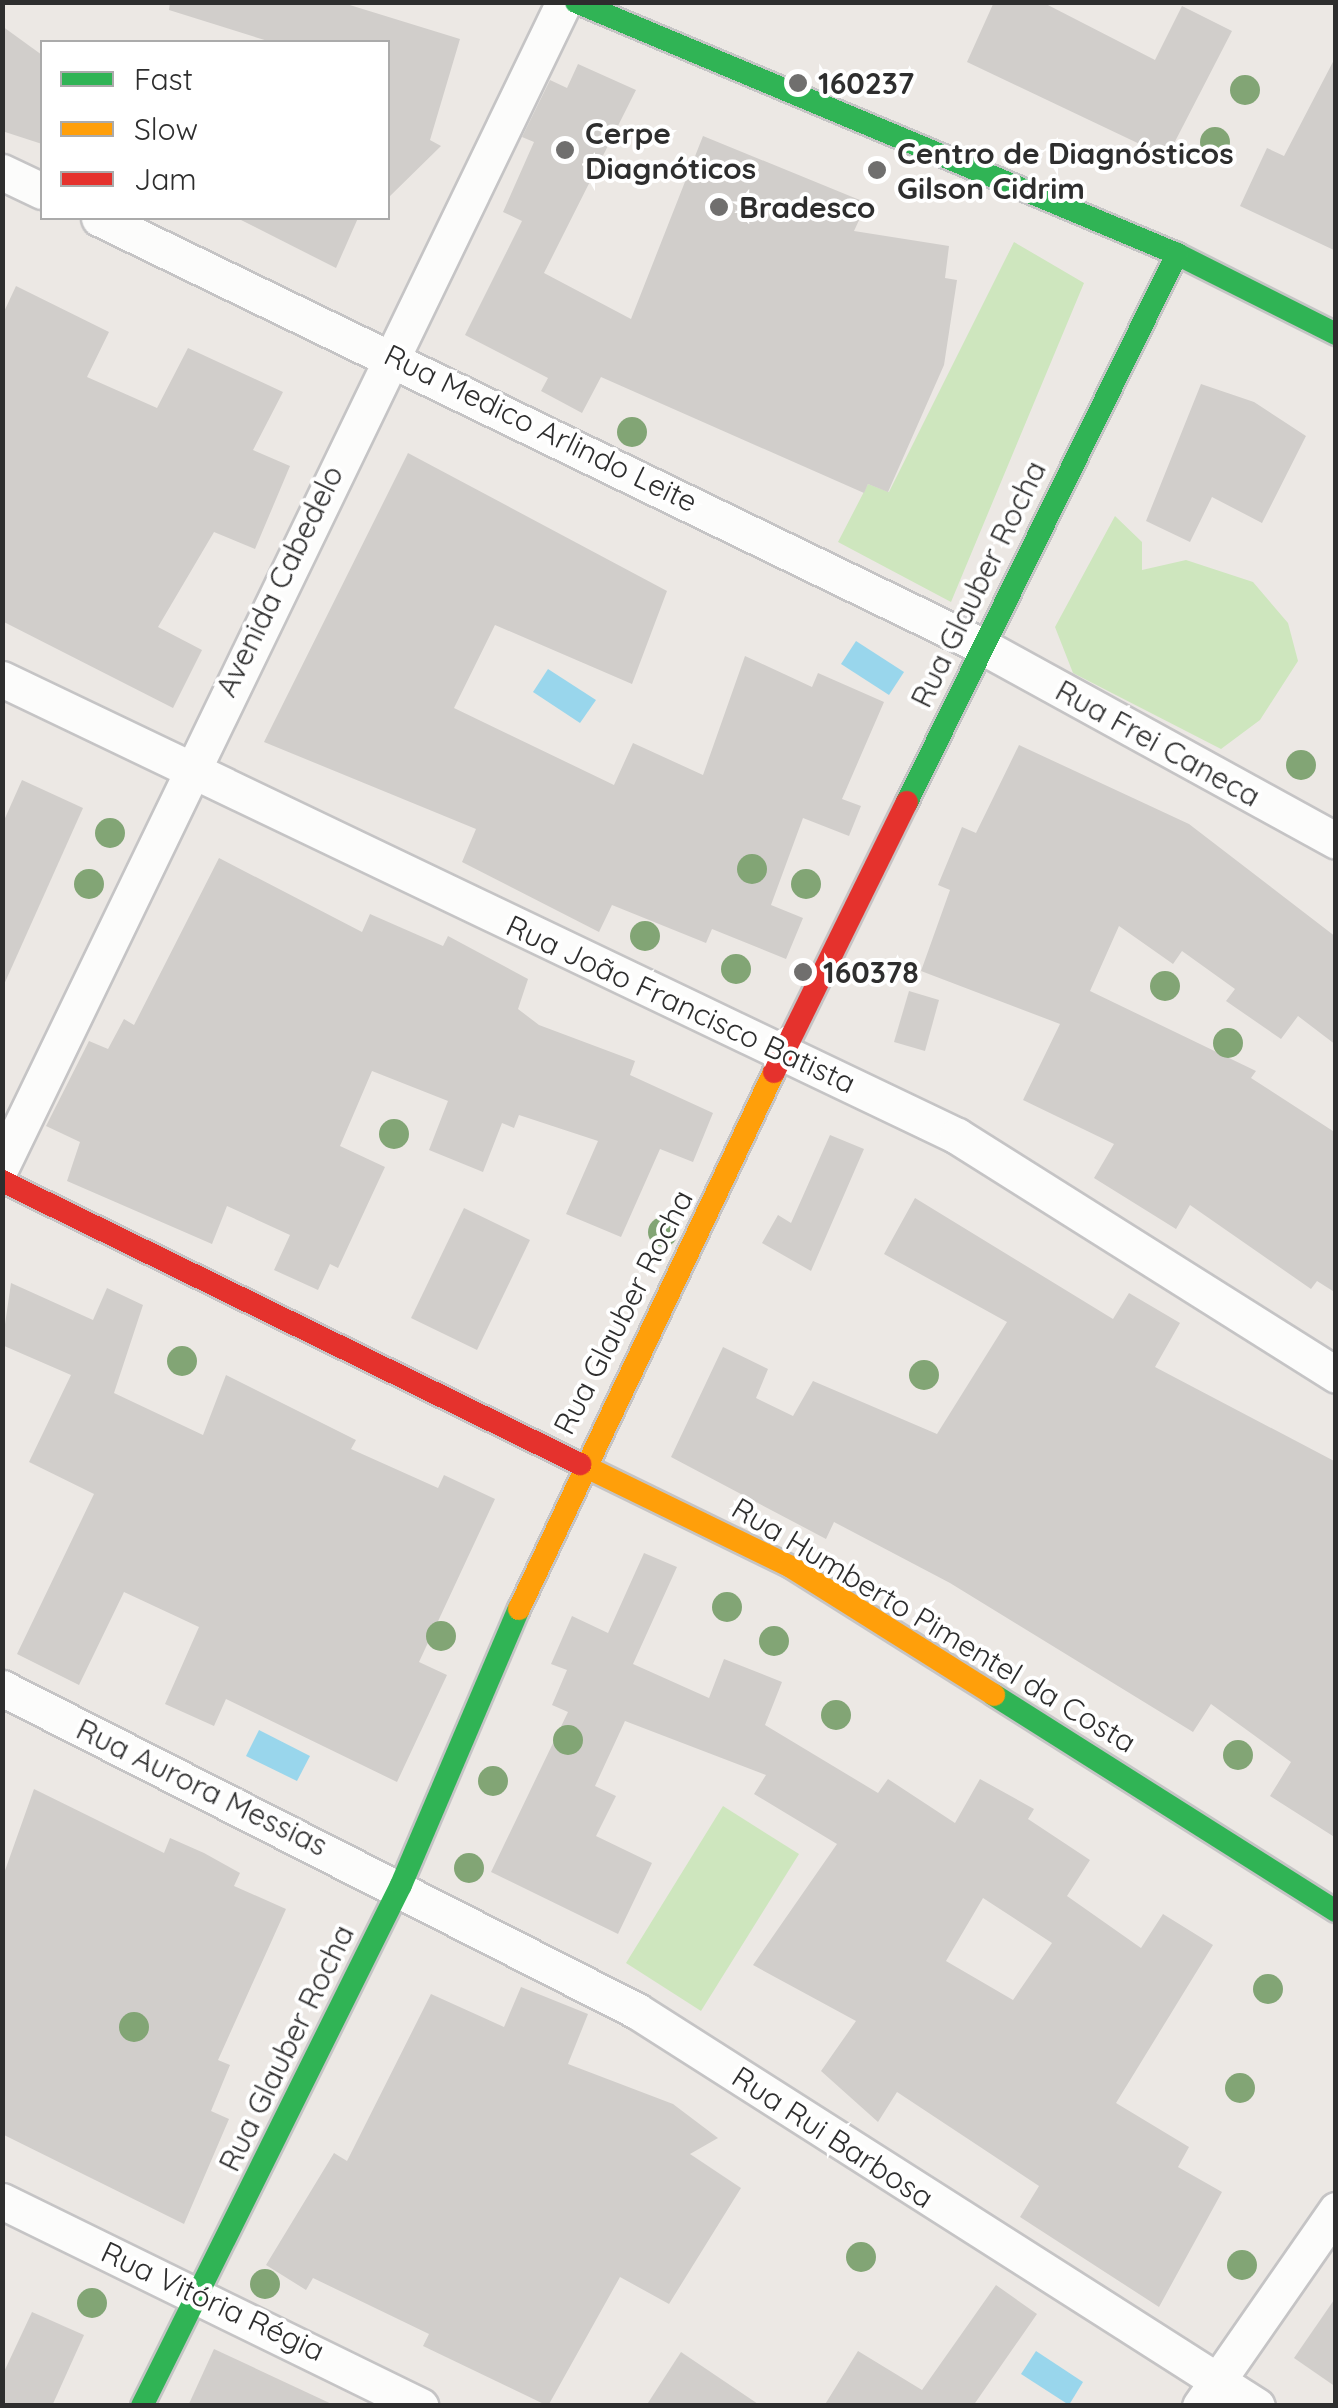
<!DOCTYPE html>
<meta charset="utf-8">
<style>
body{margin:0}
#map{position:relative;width:1338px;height:2408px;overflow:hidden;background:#ece8e4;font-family:Quicksand,sans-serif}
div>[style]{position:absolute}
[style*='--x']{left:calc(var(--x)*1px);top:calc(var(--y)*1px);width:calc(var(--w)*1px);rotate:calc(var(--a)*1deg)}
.green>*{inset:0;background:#cee6be}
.water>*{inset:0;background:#99d6ec}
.building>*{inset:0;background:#d1cecb}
.roads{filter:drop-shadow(2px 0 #c5c4c5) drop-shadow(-2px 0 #c5c4c5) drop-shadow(0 2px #c5c4c5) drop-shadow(0 -2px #c5c4c5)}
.street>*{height:35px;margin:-17.5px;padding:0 17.5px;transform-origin:17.5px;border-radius:17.5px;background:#fcfcfb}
.fast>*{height:22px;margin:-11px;padding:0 11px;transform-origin:11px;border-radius:11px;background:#30b455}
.slow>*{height:22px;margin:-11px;padding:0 11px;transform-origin:11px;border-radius:11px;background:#ff9f0a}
.jam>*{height:22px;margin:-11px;padding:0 11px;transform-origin:11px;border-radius:11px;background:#e5322d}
.trees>*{width:30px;height:30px;margin:-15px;border-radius:50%;background:#82a575}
.dots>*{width:28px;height:28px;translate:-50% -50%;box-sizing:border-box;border:5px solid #fff;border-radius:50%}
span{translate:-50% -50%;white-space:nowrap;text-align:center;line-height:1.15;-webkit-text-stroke:8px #fff;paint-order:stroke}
.poi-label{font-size:30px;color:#2e2e2e;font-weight:700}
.left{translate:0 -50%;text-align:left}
.street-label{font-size:30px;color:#2e2e2e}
.frame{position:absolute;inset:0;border:5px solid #2e2e2e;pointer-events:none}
.legend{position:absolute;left:40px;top:40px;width:350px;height:180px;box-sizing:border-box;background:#fff;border:2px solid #ababab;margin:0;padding:12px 18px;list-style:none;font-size:30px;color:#2e2e2e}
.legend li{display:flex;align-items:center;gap:20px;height:50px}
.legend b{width:50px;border:2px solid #ababab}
</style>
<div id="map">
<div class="green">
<i style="clip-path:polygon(1014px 242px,1084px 283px,951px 602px,838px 542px,868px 484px,889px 492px)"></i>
<i style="clip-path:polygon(1115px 516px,1142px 542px,1142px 570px,1186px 560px,1253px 582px,1288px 623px,1298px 661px,1260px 720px,1221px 749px,1073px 673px,1055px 627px)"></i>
<i style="clip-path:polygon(723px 1806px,799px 1854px,701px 2011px,626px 1963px)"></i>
</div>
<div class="water">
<i style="clip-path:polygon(856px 641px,904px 672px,889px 695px,841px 664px)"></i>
<i style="clip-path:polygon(548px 669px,596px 700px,580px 723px,533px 692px)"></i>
<i style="clip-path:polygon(259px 1730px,310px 1756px,297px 1781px,246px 1756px)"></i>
<i style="clip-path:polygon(1036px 2351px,1083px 2382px,1069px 2405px,1021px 2374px)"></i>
</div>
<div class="building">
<i style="clip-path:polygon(170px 2px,340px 2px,460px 39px,430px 140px,441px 146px,388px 198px,388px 42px,271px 42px,169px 10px)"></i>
<i style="clip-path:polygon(994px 2px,1042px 2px,1155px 60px,1182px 6px,1232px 31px,1167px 157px,967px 62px)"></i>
<i style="clip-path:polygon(2px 26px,42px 55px,42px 144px,2px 131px)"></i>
<i style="clip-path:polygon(1336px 56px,1336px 251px,1240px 206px,1267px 148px,1284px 156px)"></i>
<i style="clip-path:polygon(578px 64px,636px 90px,544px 273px,631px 319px,703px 136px,867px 203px,854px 231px,949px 246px,945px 278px,957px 280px,944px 365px,888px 492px,868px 484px,864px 493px,601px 377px,582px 413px,541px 391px,548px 378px,465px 335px,522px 221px,503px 212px,534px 142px,522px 137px,550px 80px,567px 88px)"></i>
<i style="clip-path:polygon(237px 218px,358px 218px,336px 268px)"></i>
<i style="clip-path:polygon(16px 286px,109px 332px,87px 377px,157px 408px,188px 348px,283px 392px,253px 450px,290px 466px,255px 549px,214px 532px,158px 627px,202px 650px,173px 708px,2px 621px,2px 316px)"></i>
<i style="clip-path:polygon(1201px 384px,1254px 402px,1306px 436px,1262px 523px,1212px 497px,1190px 542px,1146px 521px)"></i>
<i style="clip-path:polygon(408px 453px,667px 591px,632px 684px,495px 625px,454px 708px,614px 785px,633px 743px,703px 775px,745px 656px,812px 687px,818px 673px,884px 702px,842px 799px,861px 806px,849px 836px,803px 818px,771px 905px,803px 918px,786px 959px,712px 929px,706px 943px,612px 905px,599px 932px,462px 862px,476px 829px,264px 742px)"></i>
<i style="clip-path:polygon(1019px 745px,1189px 824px,1336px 937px,1336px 1045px,1298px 1016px,1281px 1039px,1226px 1001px,1235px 989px,1182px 951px,1173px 964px,1119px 926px,1090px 991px,1256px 1071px,1251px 1078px,1336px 1133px,1336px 1293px,1317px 1281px,1311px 1289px,1190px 1205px,1176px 1229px,1094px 1178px,1114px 1144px,1023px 1100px,1060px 1024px,921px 971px,950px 890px,938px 885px,962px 827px,976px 833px)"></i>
<i style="clip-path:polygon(22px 780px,83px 808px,2px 989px,2px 825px)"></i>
<i style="clip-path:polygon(219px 858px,362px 932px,370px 914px,443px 946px,448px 936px,528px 979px,518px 1009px,539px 1025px,635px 1061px,630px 1075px,713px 1113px,693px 1162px,660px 1149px,621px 1237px,566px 1214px,598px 1141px,519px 1115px,514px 1128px,502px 1123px,483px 1172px,429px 1150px,448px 1101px,372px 1071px,340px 1146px,385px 1167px,338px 1268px,330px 1264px,318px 1290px,274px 1270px,290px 1235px,227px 1206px,212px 1244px,67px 1181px,80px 1142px,46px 1126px,89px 1041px,108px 1049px,124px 1019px,134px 1025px)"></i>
<i style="clip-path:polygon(909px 991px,939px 1000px,925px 1051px,894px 1042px)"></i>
<i style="clip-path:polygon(830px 1135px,864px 1149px,811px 1271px,762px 1243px,778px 1215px,791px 1223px)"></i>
<i style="clip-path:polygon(915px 1198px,1113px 1319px,1129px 1293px,1180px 1323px,1155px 1367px,1336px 1462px,1336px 1838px,1270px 1796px,1291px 1762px,1211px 1704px,1193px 1732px,950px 1583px,834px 1522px,826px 1539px,671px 1457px,723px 1347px,768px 1369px,756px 1398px,793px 1416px,813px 1381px,937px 1434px,1007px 1322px,884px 1254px)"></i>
<i style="clip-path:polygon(464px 1208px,530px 1240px,477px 1350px,411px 1318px)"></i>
<i style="clip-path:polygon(11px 1283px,93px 1320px,107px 1288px,143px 1305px,114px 1393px,203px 1435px,226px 1375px,356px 1440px,351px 1449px,438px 1488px,444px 1475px,495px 1499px,419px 1662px,447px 1675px,397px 1782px,226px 1699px,214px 1726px,165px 1704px,199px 1627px,124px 1592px,79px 1685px,17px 1654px,94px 1494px,29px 1462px,71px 1375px,2px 1345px)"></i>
<i style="clip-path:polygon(evenodd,644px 1553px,677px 1567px,633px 1664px,709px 1698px,724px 1659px,782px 1682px,765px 1725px,878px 1793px,888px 1779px,955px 1823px,980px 1779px,1034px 1809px,1028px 1819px,1090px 1860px,1067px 1896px,1141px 1948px,1163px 1914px,1213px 1945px,1116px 2103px,1189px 2147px,1178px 2167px,1222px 2192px,1159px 2307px,1020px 2217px,1039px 2186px,897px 2092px,878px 2122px,821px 2071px,856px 2021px,753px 1965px,837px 1844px,754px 1794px,766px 1775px,625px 1721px,595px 1786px,616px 1796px,596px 1836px,652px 1863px,618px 1934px,491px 1872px,568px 1712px,552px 1705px,567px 1670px,551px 1664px,572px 1616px,608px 1633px,644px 1553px,983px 1898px,1052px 1943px,1013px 2000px,946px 1961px,983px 1898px)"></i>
<i style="clip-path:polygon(34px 1789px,164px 1853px,170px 1838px,204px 1853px,240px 1873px,234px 1886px,286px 1909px,218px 2060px,230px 2065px,211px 2111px,229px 2119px,184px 2224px,2px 2134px,2px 1879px)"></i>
<i style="clip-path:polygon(521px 1987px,588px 2014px,568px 2064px,673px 2104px,718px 2138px,690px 2154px,741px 2188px,669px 2304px,620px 2277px,548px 2406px,423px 2346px,429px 2334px,313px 2278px,306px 2290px,266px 2265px,334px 2153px,347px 2161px,431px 1994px,504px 2027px)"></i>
<i style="clip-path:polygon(996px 2285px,1037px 2314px,973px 2406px,824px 2406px,858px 2351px,922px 2390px)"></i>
<i style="clip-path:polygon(1336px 2297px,1336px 2387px,1294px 2358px)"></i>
<i style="clip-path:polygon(32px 2312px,84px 2335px,52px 2406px,2px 2406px,2px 2376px)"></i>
<i style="clip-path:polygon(214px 2349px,336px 2406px,188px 2406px)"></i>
<i style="clip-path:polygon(681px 2352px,761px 2406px,646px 2406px)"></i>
</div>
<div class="roads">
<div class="street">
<i style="--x:2;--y:172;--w:44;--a:25.4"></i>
<i style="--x:99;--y:218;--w:979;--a:25.86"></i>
<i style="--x:980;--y:645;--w:406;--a:28.8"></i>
<i style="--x:2;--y:679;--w:1059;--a:25.57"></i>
<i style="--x:957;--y:1136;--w:448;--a:32.2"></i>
<i style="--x:2;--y:1165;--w:1292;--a:-64.21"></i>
<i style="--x:2;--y:1688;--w:712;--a:26.96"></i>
<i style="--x:637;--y:2011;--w:735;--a:32.5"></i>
<i style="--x:2;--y:2201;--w:466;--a:26.1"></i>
<i style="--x:1200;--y:2406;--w:239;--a:-55.2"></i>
</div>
<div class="fast">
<i style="--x:576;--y:2;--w:652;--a:22.75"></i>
<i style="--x:1177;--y:254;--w:178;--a:26.7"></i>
<i style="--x:907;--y:802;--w:611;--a:-63.77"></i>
<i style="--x:994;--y:1695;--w:404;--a:32.3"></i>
<i style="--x:142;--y:2406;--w:582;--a:-63.57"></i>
<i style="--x:401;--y:1885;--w:300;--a:-66.9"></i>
</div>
<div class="slow">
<i style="--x:580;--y:1464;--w:235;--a:26"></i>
<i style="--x:791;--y:1567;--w:240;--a:32.2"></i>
<i style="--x:519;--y:1609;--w:594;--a:-64.6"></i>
</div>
<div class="jam">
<i style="--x:774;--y:1072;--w:301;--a:-63.8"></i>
<i style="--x:2;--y:1181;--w:644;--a:26.09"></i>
</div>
</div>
<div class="trees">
<i style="left:1245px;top:90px"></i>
<i style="left:1215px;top:142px"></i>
<i style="left:632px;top:432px"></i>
<i style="left:1301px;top:765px"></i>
<i style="left:110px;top:833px"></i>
<i style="left:752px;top:869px"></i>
<i style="left:89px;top:884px"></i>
<i style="left:806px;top:884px"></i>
<i style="left:645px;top:936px"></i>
<i style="left:736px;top:969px"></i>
<i style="left:1165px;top:986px"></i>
<i style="left:1228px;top:1043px"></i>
<i style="left:394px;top:1134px"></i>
<i style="left:663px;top:1232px"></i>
<i style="left:182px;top:1361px"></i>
<i style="left:924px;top:1375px"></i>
<i style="left:727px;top:1607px"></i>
<i style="left:441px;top:1636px"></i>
<i style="left:774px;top:1641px"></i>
<i style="left:836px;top:1715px"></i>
<i style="left:568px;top:1740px"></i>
<i style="left:1238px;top:1755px"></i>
<i style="left:493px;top:1781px"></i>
<i style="left:469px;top:1868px"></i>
<i style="left:1268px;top:1989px"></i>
<i style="left:134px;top:2027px"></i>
<i style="left:1240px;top:2088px"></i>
<i style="left:861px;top:2257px"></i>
<i style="left:1242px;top:2265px"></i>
<i style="left:265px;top:2284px"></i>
<i style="left:92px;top:2303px"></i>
</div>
<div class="dots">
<i style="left:798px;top:83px;background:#706f6e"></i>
<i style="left:565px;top:150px;background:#706f6e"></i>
<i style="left:877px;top:170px;background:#706f6e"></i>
<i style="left:719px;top:207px;background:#706f6e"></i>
<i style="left:803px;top:972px;background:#706f6e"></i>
</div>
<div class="poi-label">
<span class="left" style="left:818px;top:83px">160237</span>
<span class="left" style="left:585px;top:150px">Cerpe<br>Diagnóticos</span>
<span class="left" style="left:897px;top:170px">Centro de Diagnósticos<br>Gilson Cidrim</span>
<span class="left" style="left:739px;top:207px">Bradesco</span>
<span class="left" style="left:823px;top:972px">160378</span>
</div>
<div class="street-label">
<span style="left:541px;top:428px;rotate:26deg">Rua Medico Arlindo Leite</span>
<span style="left:279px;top:581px;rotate:-64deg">Avenida Cabedelo</span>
<span style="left:978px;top:584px;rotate:-64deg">Rua Glauber Rocha</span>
<span style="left:1158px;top:743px;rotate:29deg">Rua Frei Caneca</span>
<span style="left:681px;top:1004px;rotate:25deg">Rua João Francisco Batista</span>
<span style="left:623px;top:1312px;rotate:-63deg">Rua Glauber Rocha</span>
<span style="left:934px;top:1625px;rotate:31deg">Rua Humberto Pimentel da Costa</span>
<span style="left:202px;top:1787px;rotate:26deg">Rua Aurora Messias</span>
<span style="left:286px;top:2048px;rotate:-64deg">Rua Glauber Rocha</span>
<span style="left:833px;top:2137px;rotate:33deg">Rua Rui Barbosa</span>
<span style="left:213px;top:2301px;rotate:25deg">Rua Vitória Régia</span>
</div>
<div class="frame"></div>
<ul class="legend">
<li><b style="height:12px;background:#30b455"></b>Fast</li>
<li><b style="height:12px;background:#ff9f0a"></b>Slow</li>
<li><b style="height:12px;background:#e5322d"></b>Jam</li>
</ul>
</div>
